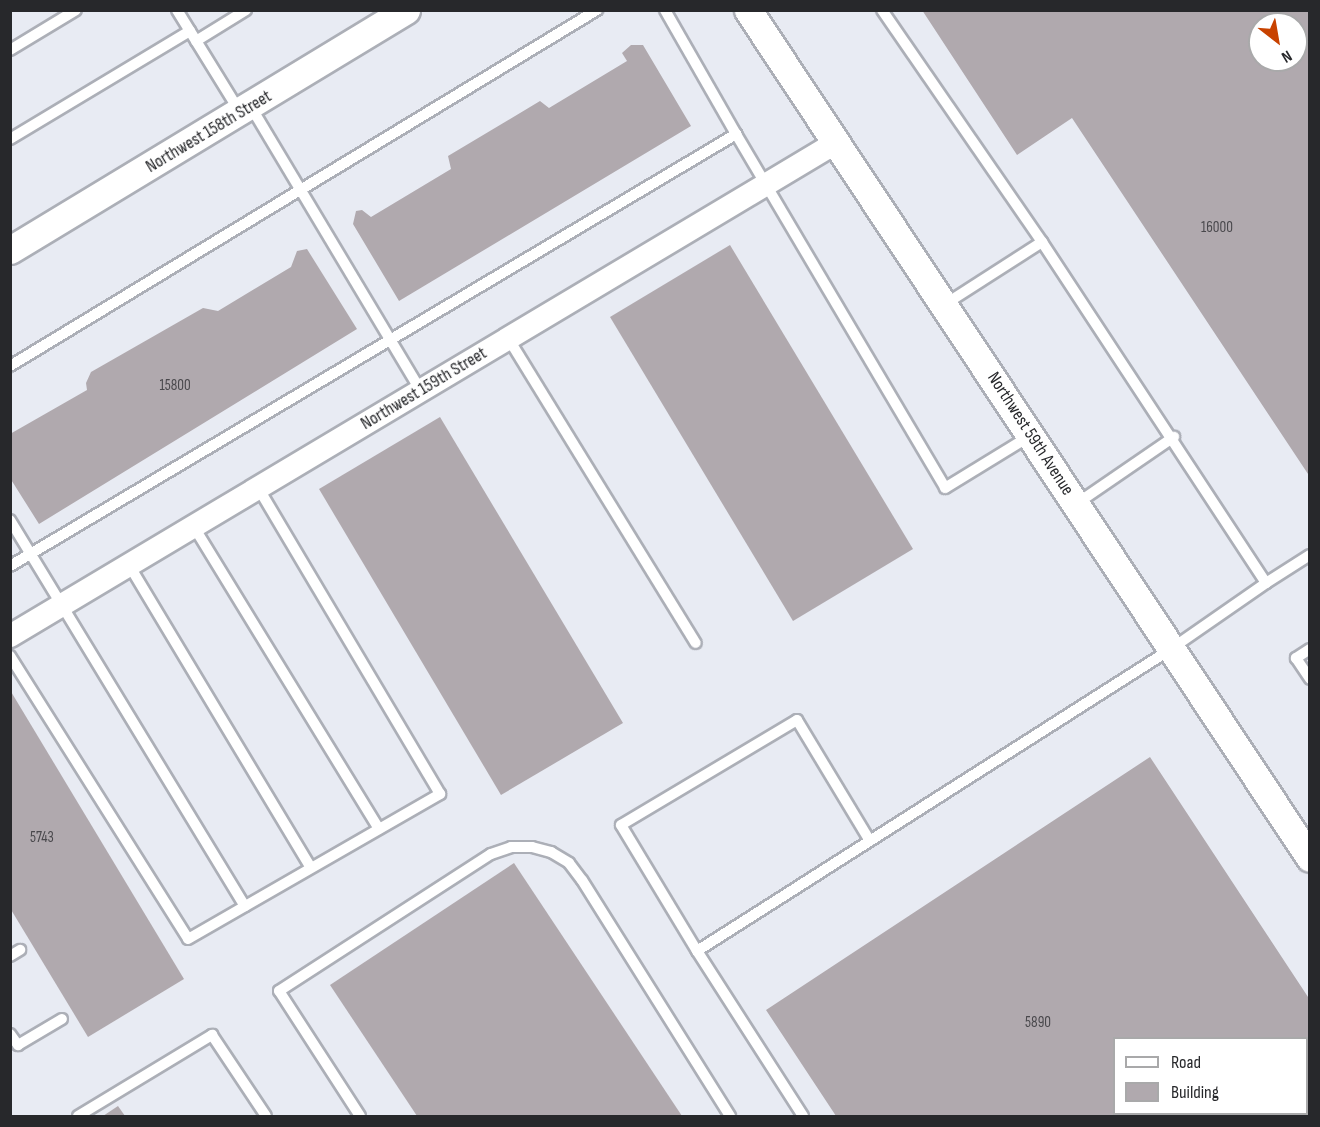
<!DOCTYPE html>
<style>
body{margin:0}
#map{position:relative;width:1320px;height:1127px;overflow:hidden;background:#e8ebf3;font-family:"Sofia Sans Condensed",sans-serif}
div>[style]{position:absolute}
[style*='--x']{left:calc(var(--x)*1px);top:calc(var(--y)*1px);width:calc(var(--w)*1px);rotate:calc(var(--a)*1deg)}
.building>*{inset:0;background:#b0a9ae}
.roads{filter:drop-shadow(2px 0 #acafb7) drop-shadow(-2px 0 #acafb7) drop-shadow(0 2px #acafb7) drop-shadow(0 -2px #acafb7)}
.service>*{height:10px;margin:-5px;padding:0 5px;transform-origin:5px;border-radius:5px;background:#fff}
.minor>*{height:22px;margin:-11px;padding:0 11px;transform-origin:11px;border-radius:11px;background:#fff}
.tertiary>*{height:27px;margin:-13.5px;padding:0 13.5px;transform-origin:13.5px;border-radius:13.5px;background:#fff}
span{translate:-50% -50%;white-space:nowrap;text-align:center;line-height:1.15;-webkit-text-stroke:4.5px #fff;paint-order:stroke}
.number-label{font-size:15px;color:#49484c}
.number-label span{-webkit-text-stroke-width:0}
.street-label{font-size:18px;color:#27282b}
.frame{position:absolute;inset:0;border:12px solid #27282b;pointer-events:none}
.legend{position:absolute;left:1113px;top:1037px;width:195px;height:78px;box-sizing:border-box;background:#fff;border:2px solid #a9a9aa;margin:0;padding:8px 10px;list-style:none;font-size:18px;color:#27282b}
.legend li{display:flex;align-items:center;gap:12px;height:30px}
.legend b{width:30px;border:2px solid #a9a9aa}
.north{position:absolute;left:1248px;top:12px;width:60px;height:60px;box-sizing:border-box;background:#fff;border:2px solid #a9a9aa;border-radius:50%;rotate:149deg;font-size:16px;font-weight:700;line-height:24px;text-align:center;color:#27282b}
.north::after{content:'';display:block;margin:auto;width:21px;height:27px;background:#c84200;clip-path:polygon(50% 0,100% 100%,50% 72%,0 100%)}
</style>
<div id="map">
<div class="building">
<i style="clip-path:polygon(evenodd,922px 10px,1310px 10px,1310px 477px,1072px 118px,1017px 155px,922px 10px,1260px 24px,1296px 24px,1296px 60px,1260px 60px,1260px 24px)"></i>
<i style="clip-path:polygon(631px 45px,643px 45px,691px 126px,399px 301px,353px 224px,356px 211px,362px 210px,371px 217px,451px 169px,448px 156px,540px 101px,549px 108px,627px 61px,622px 53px)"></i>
<i style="clip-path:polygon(730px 245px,913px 549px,793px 621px,610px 317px)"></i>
<i style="clip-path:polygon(307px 249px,357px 329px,39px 524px,10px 478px,10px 434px,87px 390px,86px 383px,91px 372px,203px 308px,218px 311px,291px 267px,297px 251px)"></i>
<i style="clip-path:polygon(440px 417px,623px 723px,501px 795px,319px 489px)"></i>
<i style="clip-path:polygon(10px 690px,184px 979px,88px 1037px,10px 908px)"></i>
<i style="clip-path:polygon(evenodd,1150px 757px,1310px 1000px,1310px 1116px,836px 1116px,766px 1010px,1150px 757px,1114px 1038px,1306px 1038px,1306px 1114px,1114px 1114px,1114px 1038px)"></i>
<i style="clip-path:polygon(514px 863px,682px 1116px,417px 1116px,330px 985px)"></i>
<i style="clip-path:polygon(118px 1106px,125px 1116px,103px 1116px)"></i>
</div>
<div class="roads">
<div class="service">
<i style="--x:177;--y:10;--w:120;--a:58.3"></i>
<i style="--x:665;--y:10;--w:143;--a:60.2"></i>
<i style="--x:882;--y:10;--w:282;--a:55.4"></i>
<i style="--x:196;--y:41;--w:59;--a:-31.8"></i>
<i style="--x:10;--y:50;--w:77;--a:-31.2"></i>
<i style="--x:251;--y:107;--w:331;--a:59.1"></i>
<i style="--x:10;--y:139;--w:210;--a:-31"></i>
<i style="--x:508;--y:338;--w:358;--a:58.4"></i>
<i style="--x:10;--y:366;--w:687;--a:-31.24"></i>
<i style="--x:1076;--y:504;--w:119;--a:-34.4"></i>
<i style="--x:10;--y:520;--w:452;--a:58.7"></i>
<i style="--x:194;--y:527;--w:354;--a:58.5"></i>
<i style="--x:129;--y:565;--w:353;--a:59"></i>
<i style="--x:10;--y:566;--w:845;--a:-30.75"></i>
<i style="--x:736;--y:134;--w:411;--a:59.4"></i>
<i style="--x:945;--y:488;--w:100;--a:-31.5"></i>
<i style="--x:1266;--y:583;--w:52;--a:-32.5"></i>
<i style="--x:1310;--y:649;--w:17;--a:147"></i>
<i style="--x:1296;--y:658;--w:25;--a:56"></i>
<i style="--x:10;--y:656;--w:334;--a:57.8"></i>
<i style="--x:188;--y:939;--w:291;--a:-29.9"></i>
<i style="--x:440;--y:794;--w:356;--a:-120.7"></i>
<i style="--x:697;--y:951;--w:147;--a:-121.1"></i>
<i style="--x:621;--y:825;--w:205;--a:-30.8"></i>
<i style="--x:797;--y:720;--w:141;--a:58.9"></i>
<i style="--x:10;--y:956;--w:12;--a:-31"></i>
<i style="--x:10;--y:1034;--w:14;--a:54"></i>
<i style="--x:18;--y:1045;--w:51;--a:-30.6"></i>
<i style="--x:78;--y:1116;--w:157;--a:-31.2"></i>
<i style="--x:212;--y:1035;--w:97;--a:56.3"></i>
<i style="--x:360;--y:1116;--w:149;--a:-122.9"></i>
<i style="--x:279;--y:991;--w:252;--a:-32.9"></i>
<i style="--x:491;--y:854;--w:21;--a:-19"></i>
<i style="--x:511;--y:847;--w:21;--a:0"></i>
<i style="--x:532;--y:847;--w:20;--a:15"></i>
<i style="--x:551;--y:852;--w:21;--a:31"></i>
<i style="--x:569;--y:863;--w:21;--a:53"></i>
<i style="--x:582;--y:880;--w:279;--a:57.9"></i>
<i style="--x:803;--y:1116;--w:196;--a:-122.7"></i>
<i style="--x:697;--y:951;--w:562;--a:-32.5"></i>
<i style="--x:1171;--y:649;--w:116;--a:-34.8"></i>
<i style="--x:1266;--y:583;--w:408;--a:-123.3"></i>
<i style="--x:1042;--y:242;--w:117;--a:147.3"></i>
</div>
<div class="minor">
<i style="--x:10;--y:636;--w:963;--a:-30.85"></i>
</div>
<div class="tertiary">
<i style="--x:748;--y:10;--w:1017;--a:56.47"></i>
<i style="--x:10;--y:250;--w:463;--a:-31.2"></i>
</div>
</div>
<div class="number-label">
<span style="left:1217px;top:228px">16000</span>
<span style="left:175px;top:386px">15800</span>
<span style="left:42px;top:838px">5743</span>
<span style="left:1038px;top:1023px">5890</span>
</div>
<div class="street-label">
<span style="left:209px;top:132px;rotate:-31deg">Northwest 158th Street</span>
<span style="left:424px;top:389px;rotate:-31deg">Northwest 159th Street</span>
<span style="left:1030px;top:434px;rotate:57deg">Northwest 59th Avenue</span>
</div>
<div class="frame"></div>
<ul class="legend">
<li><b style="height:8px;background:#fff"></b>Road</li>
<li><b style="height:16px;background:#b0a9ae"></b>Building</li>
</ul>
<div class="north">N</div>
</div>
